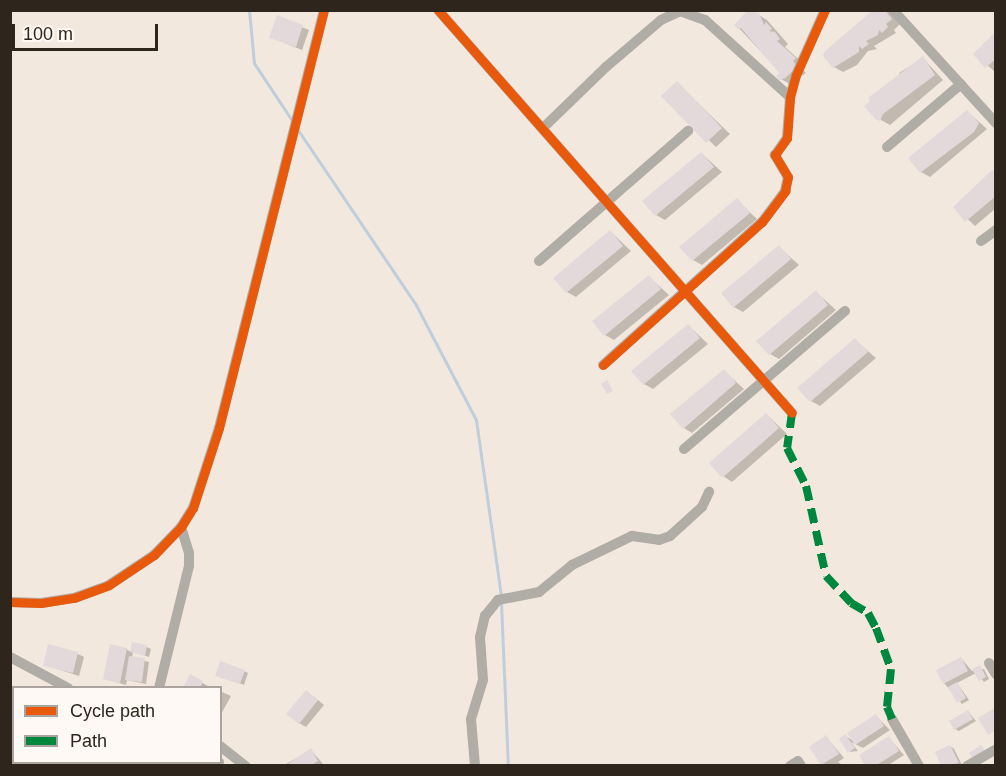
<!DOCTYPE html>
<style>
body{margin:0}
#map{position:relative;width:1006px;height:776px;overflow:hidden;background:#f3e8dd;font-family:Arial,sans-serif}
div>[style]{position:absolute}
[style*='--x']{left:calc(var(--x)*1px);top:calc(var(--y)*1px);width:calc(var(--w)*1px);rotate:calc(var(--a)*1deg)}
.shadow>*{inset:0;background:#0003}
.stream>*{height:3px;margin:-1.5px;padding:0 1.5px;transform-origin:1.5px;border-radius:1.5px;background:#becedd}
.building>*{inset:0;background:#e3d9da}
.street>*{height:10px;margin:-5px;padding:0 5px;transform-origin:5px;border-radius:5px;background:#b0aca6}
.quiet>*{height:8px;margin-top:-4px;transform-origin:0;background:repeating-linear-gradient(90deg,#00873e 0 15px,transparent 0 23px)}
.cycleway>*{height:9px;margin:-4.5px;padding:0 4.5px;transform-origin:4.5px;border-radius:4.5px;background:#e8590c}
span{translate:-50% -50%;white-space:nowrap;text-align:center;line-height:1.15;-webkit-text-stroke:5px #fef9f4;paint-order:stroke}
.frame{position:absolute;inset:0;border:12px solid #2e251c;pointer-events:none}
.legend{position:absolute;left:12px;top:686px;width:210px;height:78px;box-sizing:border-box;background:#fef9f4;border:2px solid #aba49e;margin:0;padding:8px 10px;list-style:none;font-size:18px;color:#2e251c}
.legend li{display:flex;align-items:center;gap:12px;height:30px}
.legend b{width:30px;border:2px solid #aba49e}
.scale{position:absolute;left:12px;top:24px;width:146px;height:27px;box-sizing:border-box;border:3px solid #2e251c;border-top:0;padding-left:8px;font-size:18px;line-height:21px;white-space:nowrap;color:#2e251c;-webkit-text-stroke:4px #fef9f4;paint-order:stroke}
</style>
<div id="map">
<div class="shadow">
<i style="clip-path:polygon(751px 10px,767px 20px,788px 44px,785px 47px,804px 64px,801px 67px,806px 73px,790px 84px,781px 79px,781px 73px,736px 25px)"></i>
<i style="clip-path:polygon(875px 10px,889px 12px,900px 24px,894px 30px,896px 33px,874px 46px,877px 49px,868px 51px,857px 65px,843px 72px,834px 67px)"></i>
<i style="clip-path:polygon(277px 17px,309px 30px,302px 50px,270px 37px)"></i>
<i style="clip-path:polygon(996px 36px,996px 72px,995px 72px,975px 54px)"></i>
<i style="clip-path:polygon(923px 58px,943px 80px,890px 125px,881px 120px,866px 106px,875px 95px,902px 77px,899px 73px)"></i>
<i style="clip-path:polygon(677px 83px,730px 134px,716px 147px,663px 96px)"></i>
<i style="clip-path:polygon(967px 111px,987px 129px,930px 177px,921px 172px)"></i>
<i style="clip-path:polygon(701px 153px,722px 172px,665px 220px,656px 215px)"></i>
<i style="clip-path:polygon(996px 169px,996px 208px,975px 226px,955px 207px)"></i>
<i style="clip-path:polygon(737px 200px,757px 219px,702px 265px,693px 260px)"></i>
<i style="clip-path:polygon(611px 232px,631px 251px,576px 297px,567px 292px,556px 278px)"></i>
<i style="clip-path:polygon(779px 247px,799px 265px,743px 312px,734px 307px,723px 294px)"></i>
<i style="clip-path:polygon(649px 277px,669px 295px,614px 340px,605px 335px)"></i>
<i style="clip-path:polygon(816px 292px,836px 310px,779px 359px,770px 354px)"></i>
<i style="clip-path:polygon(689px 326px,708px 344px,653px 389px,644px 384px)"></i>
<i style="clip-path:polygon(855px 340px,876px 358px,820px 406px,811px 401px)"></i>
<i style="clip-path:polygon(724px 371px,744px 389px,692px 433px,684px 428px)"></i>
<i style="clip-path:polygon(767px 415px,787px 434px,732px 482px,723px 476px)"></i>
<i style="clip-path:polygon(147px 647px,151px 649px,149px 657px,133px 652px,132px 658px,149px 662px,146px 684px,127px 680px,126px 685px,105px 679px,126px 649px,131px 652px)"></i>
<i style="clip-path:polygon(78px 654px,84px 657px,79px 676px,45px 665px)"></i>
<i style="clip-path:polygon(961px 658px,972px 671px,984px 669px,989px 679px,984px 682px,976px 673px,957px 683px,969px 700px,962px 704px,944px 683px)"></i>
<i style="clip-path:polygon(244px 671px,248px 673px,244px 685px,221px 677px)"></i>
<i style="clip-path:polygon(190px 676px,208px 686px,215px 688px,185px 688px)"></i>
<i style="clip-path:polygon(220px 691px,231px 696px,220px 716px)"></i>
<i style="clip-path:polygon(313px 696px,324px 705px,306px 727px,299px 723px)"></i>
<i style="clip-path:polygon(968px 711px,976px 721px,959px 731px,955px 729px)"></i>
<i style="clip-path:polygon(876px 716px,890px 730px,863px 748px,851px 742px,858px 751px,849px 752px,845px 736px,854px 741px)"></i>
<i style="clip-path:polygon(10px 737px,14px 739px,14px 757px,10px 755px)"></i>
<i style="clip-path:polygon(826px 737px,844px 758px,838px 762px,844px 766px,822px 764px)"></i>
<i style="clip-path:polygon(889px 738px,904px 755px,887px 766px,867px 766px)"></i>
<i style="clip-path:polygon(950px 746px,954px 749px,962px 765px,943px 766px)"></i>
<i style="clip-path:polygon(311px 750px,324px 765px,287px 766px,286px 764px)"></i>
<i style="clip-path:polygon(14px 760px,14px 762px,31px 766px,14px 766px,11px 762px)"></i>
<i style="clip-path:polygon(65px 762px,76px 762px,80px 766px,63px 766px)"></i>
<i style="clip-path:polygon(86px 762px,99px 762px,100px 766px,85px 766px)"></i>
<i style="clip-path:polygon(180px 762px,211px 762px,208px 766px)"></i>
</div>
<div class="stream">
<i style="--x:249;--y:10;--w:53;--a:84.6"></i>
<i style="--x:254;--y:63;--w:71;--a:56.5"></i>
<i style="--x:298;--y:130;--w:211;--a:56"></i>
<i style="--x:416;--y:305;--w:130;--a:62.4"></i>
<i style="--x:476;--y:420;--w:178;--a:81.9"></i>
<i style="--x:501;--y:602;--w:164;--a:87.6"></i>
</div>
<div class="building">
<i style="clip-path:polygon(748px 10px,759px 13px,764px 25px,766px 22px,772px 29px,769px 31px,775px 32px,780px 39px,777px 41px,796px 58px,793px 61px,798px 67px,785px 78px,780px 80px,776px 76px,779px 73px,741px 28px,738px 30px,734px 25px)"></i>
<i style="clip-path:polygon(873px 10px,885px 10px,892px 19px,886px 24px,888px 27px,882px 33px,879px 30px,878px 35px,866px 41px,869px 44px,862px 49px,859px 46px,859px 52px,833px 68px,823px 56px,825px 51px)"></i>
<i style="clip-path:polygon(277px 15px,303px 25px,296px 47px,269px 38px)"></i>
<i style="clip-path:polygon(994px 33px,996px 59px,985px 68px,973px 54px)"></i>
<i style="clip-path:polygon(923px 56px,935px 75px,883px 114px,880px 121px,875px 119px,864px 106px,870px 101px,868px 98px)"></i>
<i style="clip-path:polygon(677px 81px,722px 128px,706px 143px,661px 96px)"></i>
<i style="clip-path:polygon(967px 110px,979px 123px,974px 132px,920px 173px,908px 158px)"></i>
<i style="clip-path:polygon(701px 152px,714px 167px,655px 216px,642px 201px)"></i>
<i style="clip-path:polygon(992px 170px,996px 171px,996px 196px,965px 222px,953px 207px)"></i>
<i style="clip-path:polygon(737px 198px,750px 213px,692px 261px,679px 247px)"></i>
<i style="clip-path:polygon(610px 230px,623px 246px,566px 293px,553px 278px)"></i>
<i style="clip-path:polygon(779px 245px,791px 259px,733px 308px,721px 293px)"></i>
<i style="clip-path:polygon(649px 275px,661px 289px,604px 336px,592px 321px)"></i>
<i style="clip-path:polygon(816px 290px,828px 305px,769px 355px,756px 341px)"></i>
<i style="clip-path:polygon(688px 324px,700px 338px,643px 385px,631px 371px)"></i>
<i style="clip-path:polygon(855px 338px,868px 352px,810px 402px,797px 388px)"></i>
<i style="clip-path:polygon(724px 369px,736px 383px,683px 429px,670px 414px)"></i>
<i style="clip-path:polygon(607px 380px,613px 391px,607px 394px,601px 384px)"></i>
<i style="clip-path:polygon(766px 413px,779px 428px,722px 478px,709px 463px)"></i>
<i style="clip-path:polygon(132px 642px,147px 645px,145px 656px,130px 652px)"></i>
<i style="clip-path:polygon(48px 644px,78px 652px,73px 673px,43px 666px)"></i>
<i style="clip-path:polygon(110px 644px,127px 648px,120px 683px,103px 679px)"></i>
<i style="clip-path:polygon(129px 656px,145px 658px,142px 682px,125px 680px)"></i>
<i style="clip-path:polygon(961px 657px,968px 671px,943px 684px,936px 670px)"></i>
<i style="clip-path:polygon(220px 661px,245px 670px,240px 684px,215px 676px)"></i>
<i style="clip-path:polygon(980px 665px,986px 677px,979px 681px,972px 669px)"></i>
<i style="clip-path:polygon(190px 674px,203px 681px,200px 688px,183px 688px)"></i>
<i style="clip-path:polygon(957px 682px,966px 698px,957px 703px,948px 687px)"></i>
<i style="clip-path:polygon(306px 690px,318px 700px,299px 724px,286px 714px)"></i>
<i style="clip-path:polygon(996px 707px,996px 730px,988px 735px,978px 718px)"></i>
<i style="clip-path:polygon(968px 710px,973px 719px,954px 730px,949px 721px)"></i>
<i style="clip-path:polygon(876px 714px,884px 726px,855px 745px,847px 733px)"></i>
<i style="clip-path:polygon(845px 734px,855px 748px,848px 753px,839px 739px)"></i>
<i style="clip-path:polygon(826px 735px,839px 754px,821px 765px,809px 747px)"></i>
<i style="clip-path:polygon(889px 736px,899px 751px,875px 766px,865px 766px,859px 755px)"></i>
<i style="clip-path:polygon(950px 745px,959px 763px,941px 766px,935px 752px)"></i>
<i style="clip-path:polygon(981px 745px,985px 751px,973px 759px,969px 753px)"></i>
<i style="clip-path:polygon(311px 748px,318px 761px,310px 766px,285px 766px)"></i>
<i style="clip-path:polygon(14px 758px,14px 762px,31px 766px,12px 766px)"></i>
<i style="clip-path:polygon(147px 762px,168px 762px,170px 766px,144px 766px)"></i>
<i style="clip-path:polygon(178px 762px,201px 762px,198px 766px)"></i>
</div>
<div class="street">
<i style="--x:438;--y:10;--w:536;--a:48.7"></i>
<i style="--x:893;--y:10;--w:153;--a:47.7"></i>
<i style="--x:543;--y:128;--w:88;--a:-44.1"></i>
<i style="--x:606;--y:67;--w:72;--a:-40.5"></i>
<i style="--x:661;--y:20;--w:21;--a:-25"></i>
<i style="--x:680;--y:11;--w:27;--a:20"></i>
<i style="--x:705;--y:20;--w:115;--a:42.2"></i>
<i style="--x:887;--y:147;--w:97;--a:-40.4"></i>
<i style="--x:981;--y:241;--w:19;--a:-36"></i>
<i style="--x:539;--y:261;--w:198;--a:-41.1"></i>
<i style="--x:603;--y:365;--w:214;--a:-42"></i>
<i style="--x:762;--y:222;--w:39;--a:-53"></i>
<i style="--x:785;--y:191;--w:14;--a:-78"></i>
<i style="--x:788;--y:177;--w:26;--a:-121"></i>
<i style="--x:775;--y:155;--w:21;--a:-55"></i>
<i style="--x:787;--y:138;--w:41;--a:-85.8"></i>
<i style="--x:790;--y:97;--w:23;--a:-75"></i>
<i style="--x:796;--y:75;--w:71;--a:-66"></i>
<i style="--x:684;--y:449;--w:212;--a:-40.6"></i>
<i style="--x:10;--y:602;--w:31;--a:2"></i>
<i style="--x:41;--y:603;--w:33;--a:-9"></i>
<i style="--x:74;--y:598;--w:37;--a:-20"></i>
<i style="--x:109;--y:585;--w:54;--a:-33.7"></i>
<i style="--x:154;--y:555;--w:39;--a:-46"></i>
<i style="--x:181;--y:527;--w:22;--a:-58"></i>
<i style="--x:193;--y:508;--w:84;--a:-72"></i>
<i style="--x:219;--y:428;--w:431;--a:-75.9"></i>
<i style="--x:10;--y:657;--w:66;--a:28.1"></i>
<i style="--x:989;--y:663;--w:13;--a:58"></i>
<i style="--x:159;--y:688;--w:126;--a:-76.2"></i>
<i style="--x:189;--y:566;--w:13;--a:-90"></i>
<i style="--x:189;--y:553;--w:27;--a:-107"></i>
<i style="--x:892;--y:719;--w:54;--a:60.1"></i>
<i style="--x:220;--y:746;--w:33;--a:38"></i>
<i style="--x:136;--y:766;--w:4;--a:-76"></i>
<i style="--x:216;--y:766;--w:5;--a:-53"></i>
<i style="--x:475;--y:766;--w:47;--a:-94.9"></i>
<i style="--x:471;--y:719;--w:41;--a:-72.9"></i>
<i style="--x:483;--y:680;--w:43;--a:-94"></i>
<i style="--x:480;--y:637;--w:22;--a:-77"></i>
<i style="--x:485;--y:616;--w:21;--a:-51"></i>
<i style="--x:498;--y:600;--w:42;--a:-11"></i>
<i style="--x:539;--y:592;--w:43;--a:-39.3"></i>
<i style="--x:572;--y:565;--w:67;--a:-25.8"></i>
<i style="--x:632;--y:536;--w:27;--a:8"></i>
<i style="--x:659;--y:540;--w:12;--a:-20"></i>
<i style="--x:670;--y:536;--w:43;--a:-42.2"></i>
<i style="--x:702;--y:507;--w:17;--a:-65"></i>
<i style="--x:790;--y:766;--w:9;--a:-32"></i>
<i style="--x:798;--y:761;--w:6;--a:59"></i>
<i style="--x:967;--y:766;--w:34;--a:-30"></i>
</div>
<div class="quiet">
<i style="--x:792;--y:413;--w:35;--a:98"></i>
<i style="--x:787;--y:448;--w:42;--a:63.4"></i>
<i style="--x:806;--y:486;--w:92;--a:77.5"></i>
<i style="--x:826;--y:576;--w:37;--a:47"></i>
<i style="--x:851;--y:603;--w:20;--a:30"></i>
<i style="--x:868;--y:613;--w:17;--a:62"></i>
<i style="--x:876;--y:628;--w:44;--a:69.9"></i>
<i style="--x:891;--y:669;--w:38;--a:96"></i>
<i style="--x:887;--y:707;--w:13;--a:67"></i>
</div>
<div class="cycleway">
<i style="--x:438;--y:10;--w:536;--a:48.7"></i>
<i style="--x:603;--y:365;--w:214;--a:-42"></i>
<i style="--x:762;--y:222;--w:39;--a:-53"></i>
<i style="--x:785;--y:191;--w:14;--a:-78"></i>
<i style="--x:788;--y:177;--w:26;--a:-121"></i>
<i style="--x:775;--y:155;--w:21;--a:-55"></i>
<i style="--x:787;--y:138;--w:41;--a:-85.8"></i>
<i style="--x:790;--y:97;--w:23;--a:-75"></i>
<i style="--x:796;--y:75;--w:71;--a:-66"></i>
<i style="--x:10;--y:602;--w:31;--a:2"></i>
<i style="--x:41;--y:603;--w:33;--a:-9"></i>
<i style="--x:74;--y:598;--w:37;--a:-20"></i>
<i style="--x:109;--y:585;--w:54;--a:-33.7"></i>
<i style="--x:154;--y:555;--w:39;--a:-46"></i>
<i style="--x:181;--y:527;--w:22;--a:-58"></i>
<i style="--x:193;--y:508;--w:84;--a:-72"></i>
<i style="--x:219;--y:428;--w:431;--a:-75.9"></i>
</div>
<div class="frame"></div>
<ul class="legend">
<li><b style="height:8px;background:#e8590c"></b>Cycle path</li>
<li><b style="height:8px;background:#00873e"></b>Path</li>
</ul>
<div class="scale">100 m</div>
</div>
